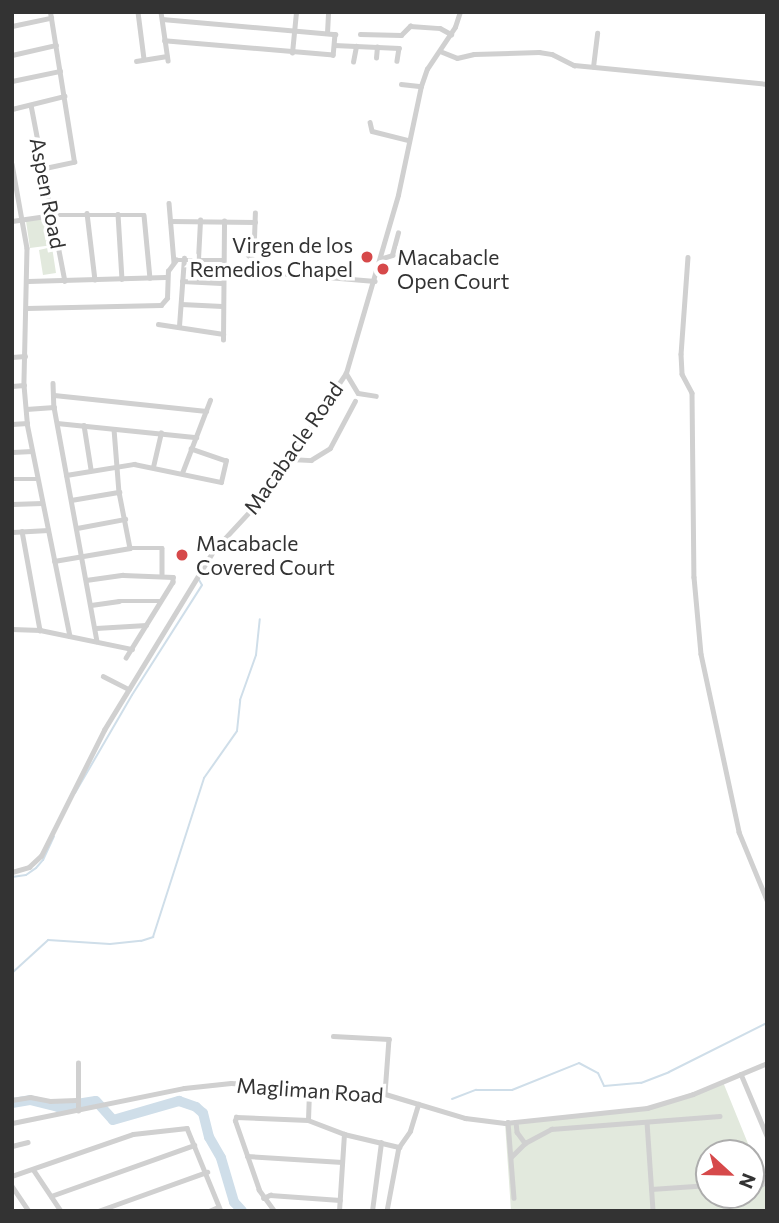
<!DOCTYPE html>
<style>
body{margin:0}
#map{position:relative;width:779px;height:1223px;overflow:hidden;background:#fff;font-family:Commissioner,sans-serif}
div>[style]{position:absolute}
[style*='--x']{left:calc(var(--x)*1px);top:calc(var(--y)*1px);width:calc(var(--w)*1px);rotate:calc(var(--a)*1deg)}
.green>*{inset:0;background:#e2e9dd}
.stream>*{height:2px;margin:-1px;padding:0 1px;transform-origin:1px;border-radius:1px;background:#cfdee9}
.river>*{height:10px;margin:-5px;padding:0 5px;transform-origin:5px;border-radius:5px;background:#cfdee9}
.minor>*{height:4.5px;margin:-2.25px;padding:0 2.25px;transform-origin:2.25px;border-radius:2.25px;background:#d0d0d0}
.tertiary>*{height:5px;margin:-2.5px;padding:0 2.5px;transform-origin:2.5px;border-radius:2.5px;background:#d0d0d0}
.dots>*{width:19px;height:19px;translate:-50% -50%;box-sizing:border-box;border:4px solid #fff;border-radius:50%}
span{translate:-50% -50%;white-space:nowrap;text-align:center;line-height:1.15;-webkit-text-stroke:7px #fff;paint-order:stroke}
.street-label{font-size:21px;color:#333}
.poi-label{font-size:21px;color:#333}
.right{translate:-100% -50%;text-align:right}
.left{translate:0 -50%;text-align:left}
.frame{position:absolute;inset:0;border:14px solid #333;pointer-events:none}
.north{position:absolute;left:695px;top:1139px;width:70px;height:70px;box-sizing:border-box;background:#fff;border:2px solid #adadad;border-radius:50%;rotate:112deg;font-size:19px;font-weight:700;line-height:28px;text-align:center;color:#333}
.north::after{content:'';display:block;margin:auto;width:24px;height:32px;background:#d6494a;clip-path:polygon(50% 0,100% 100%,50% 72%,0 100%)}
</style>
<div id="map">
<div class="green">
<i style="clip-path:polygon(49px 217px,53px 245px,30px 248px,26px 221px)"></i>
<i style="clip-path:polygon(52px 247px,56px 273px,43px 275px,39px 250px)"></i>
<i style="clip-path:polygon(evenodd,723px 1082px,766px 1188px,767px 1211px,511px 1211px,505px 1123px,647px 1108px,723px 1082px,709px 1153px,751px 1153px,751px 1195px,709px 1195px,709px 1153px)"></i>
</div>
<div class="stream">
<i style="--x:75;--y:793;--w:113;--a:-59.8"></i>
<i style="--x:132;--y:695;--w:130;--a:-57.5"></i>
<i style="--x:202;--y:585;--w:6;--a:-121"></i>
<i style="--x:12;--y:877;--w:14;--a:-8"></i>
<i style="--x:26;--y:875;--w:12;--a:-35"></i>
<i style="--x:36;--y:868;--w:11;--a:-49"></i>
<i style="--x:43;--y:860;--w:26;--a:-65"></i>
<i style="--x:12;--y:973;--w:49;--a:-42.5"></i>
<i style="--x:48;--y:940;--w:62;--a:3.7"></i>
<i style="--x:110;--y:944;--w:31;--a:-6"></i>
<i style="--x:141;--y:941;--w:13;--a:-18"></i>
<i style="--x:153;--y:937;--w:167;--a:-72.2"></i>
<i style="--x:204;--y:778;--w:57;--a:-54.9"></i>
<i style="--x:237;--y:731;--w:31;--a:-84"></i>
<i style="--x:240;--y:700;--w:48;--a:-70.4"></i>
<i style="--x:256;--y:655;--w:36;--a:-84"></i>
<i style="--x:452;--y:1099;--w:26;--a:-21"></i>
<i style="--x:476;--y:1090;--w:36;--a:0"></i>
<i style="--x:512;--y:1090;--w:72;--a:-21.9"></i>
<i style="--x:579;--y:1063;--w:21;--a:28"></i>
<i style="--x:598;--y:1073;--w:14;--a:65"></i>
<i style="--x:604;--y:1086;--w:37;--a:-5"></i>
<i style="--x:641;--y:1083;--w:30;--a:-21"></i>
<i style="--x:669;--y:1072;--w:110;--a:-26.6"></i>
</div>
<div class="river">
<i style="--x:12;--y:1103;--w:18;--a:-9"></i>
<i style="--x:30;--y:1100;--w:29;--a:14"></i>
<i style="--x:58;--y:1107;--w:38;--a:-9"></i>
<i style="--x:96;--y:1101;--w:25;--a:48"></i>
<i style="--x:113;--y:1120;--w:69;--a:-16.1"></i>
<i style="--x:179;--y:1101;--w:18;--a:19"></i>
<i style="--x:196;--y:1107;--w:9;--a:41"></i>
<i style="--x:203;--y:1113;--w:25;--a:76"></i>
<i style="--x:209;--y:1137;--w:24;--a:60"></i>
<i style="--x:221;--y:1158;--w:46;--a:73.5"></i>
<i style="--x:234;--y:1202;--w:12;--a:48"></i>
</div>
<div class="minor">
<i style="--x:138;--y:12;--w:47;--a:82.7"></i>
<i style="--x:161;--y:12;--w:49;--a:81.7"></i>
<i style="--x:162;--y:19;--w:174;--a:5"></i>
<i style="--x:335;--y:34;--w:21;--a:95"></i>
<i style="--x:333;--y:55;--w:169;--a:-175.2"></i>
<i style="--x:12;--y:26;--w:40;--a:-12"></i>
<i style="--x:327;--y:33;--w:21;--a:-87"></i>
<i style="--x:360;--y:34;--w:41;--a:1.4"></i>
<i style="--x:401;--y:35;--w:13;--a:-45"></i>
<i style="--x:410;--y:26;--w:30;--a:4"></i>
<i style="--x:440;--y:28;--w:13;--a:29"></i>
<i style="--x:334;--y:45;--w:65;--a:2.6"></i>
<i style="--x:399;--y:48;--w:13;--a:99"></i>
<i style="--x:440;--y:51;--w:18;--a:22"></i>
<i style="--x:457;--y:58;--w:17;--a:-13"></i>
<i style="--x:474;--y:54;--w:65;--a:-1.8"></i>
<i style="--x:539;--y:52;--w:13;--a:9"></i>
<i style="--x:552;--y:54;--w:25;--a:27"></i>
<i style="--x:574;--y:65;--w:194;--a:5.6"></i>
<i style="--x:292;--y:53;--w:41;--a:-84.4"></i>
<i style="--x:12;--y:55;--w:45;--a:-12.8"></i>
<i style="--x:376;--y:58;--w:11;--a:-85"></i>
<i style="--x:136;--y:61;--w:31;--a:-9"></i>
<i style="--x:353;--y:62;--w:16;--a:-79"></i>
<i style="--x:593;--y:67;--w:34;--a:-83"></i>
<i style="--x:12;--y:81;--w:49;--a:-11.8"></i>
<i style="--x:401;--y:84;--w:20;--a:6"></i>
<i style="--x:31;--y:105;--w:179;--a:79.1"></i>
<i style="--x:12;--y:109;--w:54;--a:-14"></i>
<i style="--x:370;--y:122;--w:9;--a:77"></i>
<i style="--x:372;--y:131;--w:38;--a:14"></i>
<i style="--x:12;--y:164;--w:85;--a:79.9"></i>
<i style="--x:27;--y:248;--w:137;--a:91.3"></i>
<i style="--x:24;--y:385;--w:38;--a:85"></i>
<i style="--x:27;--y:423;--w:217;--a:78.6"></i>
<i style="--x:45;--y:168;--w:30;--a:-12"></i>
<i style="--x:74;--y:162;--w:152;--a:-99.1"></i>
<i style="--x:169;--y:203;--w:59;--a:85.2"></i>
<i style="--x:87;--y:213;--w:67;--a:83.2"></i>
<i style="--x:118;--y:214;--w:65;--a:86.5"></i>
<i style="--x:12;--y:221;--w:41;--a:-8.3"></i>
<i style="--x:53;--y:215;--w:91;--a:0"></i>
<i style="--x:144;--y:215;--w:63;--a:84.6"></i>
<i style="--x:170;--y:221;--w:85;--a:0.7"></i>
<i style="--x:254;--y:238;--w:25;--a:-88"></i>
<i style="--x:248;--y:255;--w:26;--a:40"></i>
<i style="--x:268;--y:272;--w:107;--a:4.8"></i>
<i style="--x:688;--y:257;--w:97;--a:94.1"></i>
<i style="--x:681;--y:354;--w:20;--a:87"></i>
<i style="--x:682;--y:374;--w:21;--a:62"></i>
<i style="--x:692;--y:393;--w:184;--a:89.4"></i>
<i style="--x:694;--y:577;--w:77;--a:84.8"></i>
<i style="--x:701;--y:654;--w:182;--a:77.9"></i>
<i style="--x:739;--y:832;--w:74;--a:67.6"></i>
<i style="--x:198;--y:259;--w:39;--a:-87"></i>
<i style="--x:380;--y:259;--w:13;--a:-18"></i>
<i style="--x:392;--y:255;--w:23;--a:-75"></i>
<i style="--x:28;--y:281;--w:137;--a:-1.7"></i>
<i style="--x:182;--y:281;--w:39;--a:3"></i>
<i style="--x:181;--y:304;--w:41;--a:2.8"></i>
<i style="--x:27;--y:308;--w:134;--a:-1.3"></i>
<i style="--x:161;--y:305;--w:9;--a:-49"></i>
<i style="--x:167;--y:298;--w:27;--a:-88"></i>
<i style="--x:168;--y:271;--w:14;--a:-54"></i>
<i style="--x:176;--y:260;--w:46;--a:0"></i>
<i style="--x:158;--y:324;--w:66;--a:8.7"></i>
<i style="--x:179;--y:326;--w:68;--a:-85.8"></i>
<i style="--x:223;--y:340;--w:119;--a:-89.5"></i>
<i style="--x:12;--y:357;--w:13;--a:-4"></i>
<i style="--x:346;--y:373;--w:23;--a:59"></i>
<i style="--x:358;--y:393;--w:18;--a:9"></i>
<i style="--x:53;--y:383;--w:24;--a:88"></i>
<i style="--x:12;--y:386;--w:12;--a:-5"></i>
<i style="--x:54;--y:395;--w:153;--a:6"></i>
<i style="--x:26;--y:409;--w:28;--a:-4"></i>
<i style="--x:54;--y:407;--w:238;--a:79.6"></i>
<i style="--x:57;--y:423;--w:140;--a:5.8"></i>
<i style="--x:12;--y:424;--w:15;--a:-4"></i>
<i style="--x:84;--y:425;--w:45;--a:81"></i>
<i style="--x:114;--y:429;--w:63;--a:85.5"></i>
<i style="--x:119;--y:492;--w:57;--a:78.9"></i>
<i style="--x:12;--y:452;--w:20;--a:-3"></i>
<i style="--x:290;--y:459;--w:21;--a:3"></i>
<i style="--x:311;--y:460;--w:22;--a:-32"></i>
<i style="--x:330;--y:448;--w:53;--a:-62"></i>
<i style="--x:153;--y:467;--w:35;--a:-77"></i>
<i style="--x:182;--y:473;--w:78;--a:-69"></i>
<i style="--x:66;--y:475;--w:69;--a:-9.2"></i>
<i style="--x:134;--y:464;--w:89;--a:11.7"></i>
<i style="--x:221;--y:482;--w:22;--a:-77"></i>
<i style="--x:226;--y:461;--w:37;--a:-161"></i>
<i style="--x:12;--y:479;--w:25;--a:0"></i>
<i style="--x:71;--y:500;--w:49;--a:-9.5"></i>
<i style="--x:12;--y:504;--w:30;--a:-2"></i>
<i style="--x:77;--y:528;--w:49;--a:-10.6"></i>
<i style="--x:22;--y:531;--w:101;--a:79.7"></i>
<i style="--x:12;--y:532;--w:36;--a:-3"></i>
<i style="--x:54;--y:561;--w:77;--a:-9.7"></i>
<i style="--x:130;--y:548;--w:32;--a:0"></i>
<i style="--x:162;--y:548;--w:27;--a:90"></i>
<i style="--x:86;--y:580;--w:37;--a:-8"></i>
<i style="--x:123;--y:575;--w:50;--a:2.3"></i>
<i style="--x:173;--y:577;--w:5;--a:90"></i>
<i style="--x:173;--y:582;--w:89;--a:121.7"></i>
<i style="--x:91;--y:605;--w:28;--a:-8"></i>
<i style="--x:119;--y:601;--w:42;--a:0"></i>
<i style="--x:96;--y:628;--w:50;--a:-3.4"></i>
<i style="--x:12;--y:629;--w:28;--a:2"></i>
<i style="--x:40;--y:630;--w:94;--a:11.7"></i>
<i style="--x:103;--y:676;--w:29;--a:27"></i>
<i style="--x:12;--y:872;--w:18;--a:-16"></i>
<i style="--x:29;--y:867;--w:16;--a:-43"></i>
<i style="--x:41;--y:856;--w:141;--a:-63.4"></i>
<i style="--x:104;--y:730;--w:211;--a:-58.6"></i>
<i style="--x:214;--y:550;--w:72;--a:-47.2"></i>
<i style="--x:263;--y:497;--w:149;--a:-56.2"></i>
<i style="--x:346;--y:373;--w:185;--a:-73.7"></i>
<i style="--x:398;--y:195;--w:111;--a:-78.1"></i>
<i style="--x:421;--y:86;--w:18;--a:-71"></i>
<i style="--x:427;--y:69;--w:50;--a:-56.3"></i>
<i style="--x:455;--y:27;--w:16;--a:-72"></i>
<i style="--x:333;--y:1036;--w:56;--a:3.1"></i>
<i style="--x:389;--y:1039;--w:55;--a:94.2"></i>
<i style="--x:741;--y:1074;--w:67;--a:67.2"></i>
<i style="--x:12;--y:1100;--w:18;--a:-9"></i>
<i style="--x:30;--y:1097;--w:20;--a:11"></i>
<i style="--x:50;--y:1101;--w:26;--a:-2"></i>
<i style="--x:78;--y:1111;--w:48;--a:-90"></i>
<i style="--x:308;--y:1120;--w:32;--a:-88"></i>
<i style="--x:508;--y:1122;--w:76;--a:85.5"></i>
<i style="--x:516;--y:1122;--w:10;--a:84"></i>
<i style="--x:517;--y:1132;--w:14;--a:54"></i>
<i style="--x:647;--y:1122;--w:89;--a:86.1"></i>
<i style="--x:12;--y:1146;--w:16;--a:-14"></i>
<i style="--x:399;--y:1147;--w:19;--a:-55"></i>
<i style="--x:410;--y:1131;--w:28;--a:-73"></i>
<i style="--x:247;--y:1156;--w:95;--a:3.6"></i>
<i style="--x:511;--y:1157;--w:20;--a:-45"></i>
<i style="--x:525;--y:1143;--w:30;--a:-28"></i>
<i style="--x:551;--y:1129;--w:169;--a:-4.4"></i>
<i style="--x:33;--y:1169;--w:50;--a:56.3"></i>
<i style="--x:12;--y:1176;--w:128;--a:-19.1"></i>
<i style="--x:133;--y:1134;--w:54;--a:-6.3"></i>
<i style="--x:187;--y:1128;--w:90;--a:67.7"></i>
<i style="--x:12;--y:1186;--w:30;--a:56"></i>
<i style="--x:651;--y:1189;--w:58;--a:-3.9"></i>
<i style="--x:751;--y:1189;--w:12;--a:-24"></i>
<i style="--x:762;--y:1184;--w:17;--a:-73"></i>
<i style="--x:51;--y:1196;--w:152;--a:-19.6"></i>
<i style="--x:263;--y:1198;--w:8;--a:-23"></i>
<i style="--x:270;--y:1195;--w:70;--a:4.1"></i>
<i style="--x:98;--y:1211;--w:116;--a:-19.7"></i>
<i style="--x:209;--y:1211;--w:10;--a:-24"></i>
<i style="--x:274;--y:1211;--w:26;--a:-126"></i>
<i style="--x:259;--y:1190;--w:73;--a:-109.2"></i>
<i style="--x:235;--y:1121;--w:4;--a:-76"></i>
<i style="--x:236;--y:1117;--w:72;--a:2.4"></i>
<i style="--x:308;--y:1120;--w:39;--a:21"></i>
<i style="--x:344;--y:1134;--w:57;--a:13.3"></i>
<i style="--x:399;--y:1147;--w:65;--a:100.6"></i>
<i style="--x:339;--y:1211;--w:77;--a:-86.3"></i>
<i style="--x:372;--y:1211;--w:69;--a:-82.5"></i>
</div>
<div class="tertiary">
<i style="--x:12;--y:1123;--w:176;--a:-11.5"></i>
<i style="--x:184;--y:1088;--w:47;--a:-6.1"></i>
<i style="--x:231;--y:1083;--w:154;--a:4.1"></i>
<i style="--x:385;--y:1094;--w:84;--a:16.7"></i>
<i style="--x:465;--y:1118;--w:40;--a:7.1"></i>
<i style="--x:505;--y:1123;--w:143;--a:-6"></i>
<i style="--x:647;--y:1108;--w:48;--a:-16.9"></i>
<i style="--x:693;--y:1094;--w:80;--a:-22.7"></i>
</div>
<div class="dots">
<i style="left:367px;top:257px;background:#d6494a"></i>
<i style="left:383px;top:269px;background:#d6494a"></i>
<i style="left:182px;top:555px;background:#d6494a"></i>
</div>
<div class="street-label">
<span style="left:48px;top:193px;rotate:79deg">Aspen Road</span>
<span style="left:293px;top:448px;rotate:-55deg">Macabacle Road</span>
<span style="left:310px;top:1090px;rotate:4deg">Magliman Road</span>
</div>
<div class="poi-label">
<span class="right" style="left:353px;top:257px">Virgen de los<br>Remedios Chapel</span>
<span class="left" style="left:397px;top:269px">Macabacle<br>Open Court</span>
<span class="left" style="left:196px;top:555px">Macabacle<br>Covered Court</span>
</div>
<div class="frame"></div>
<div class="north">N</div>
</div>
